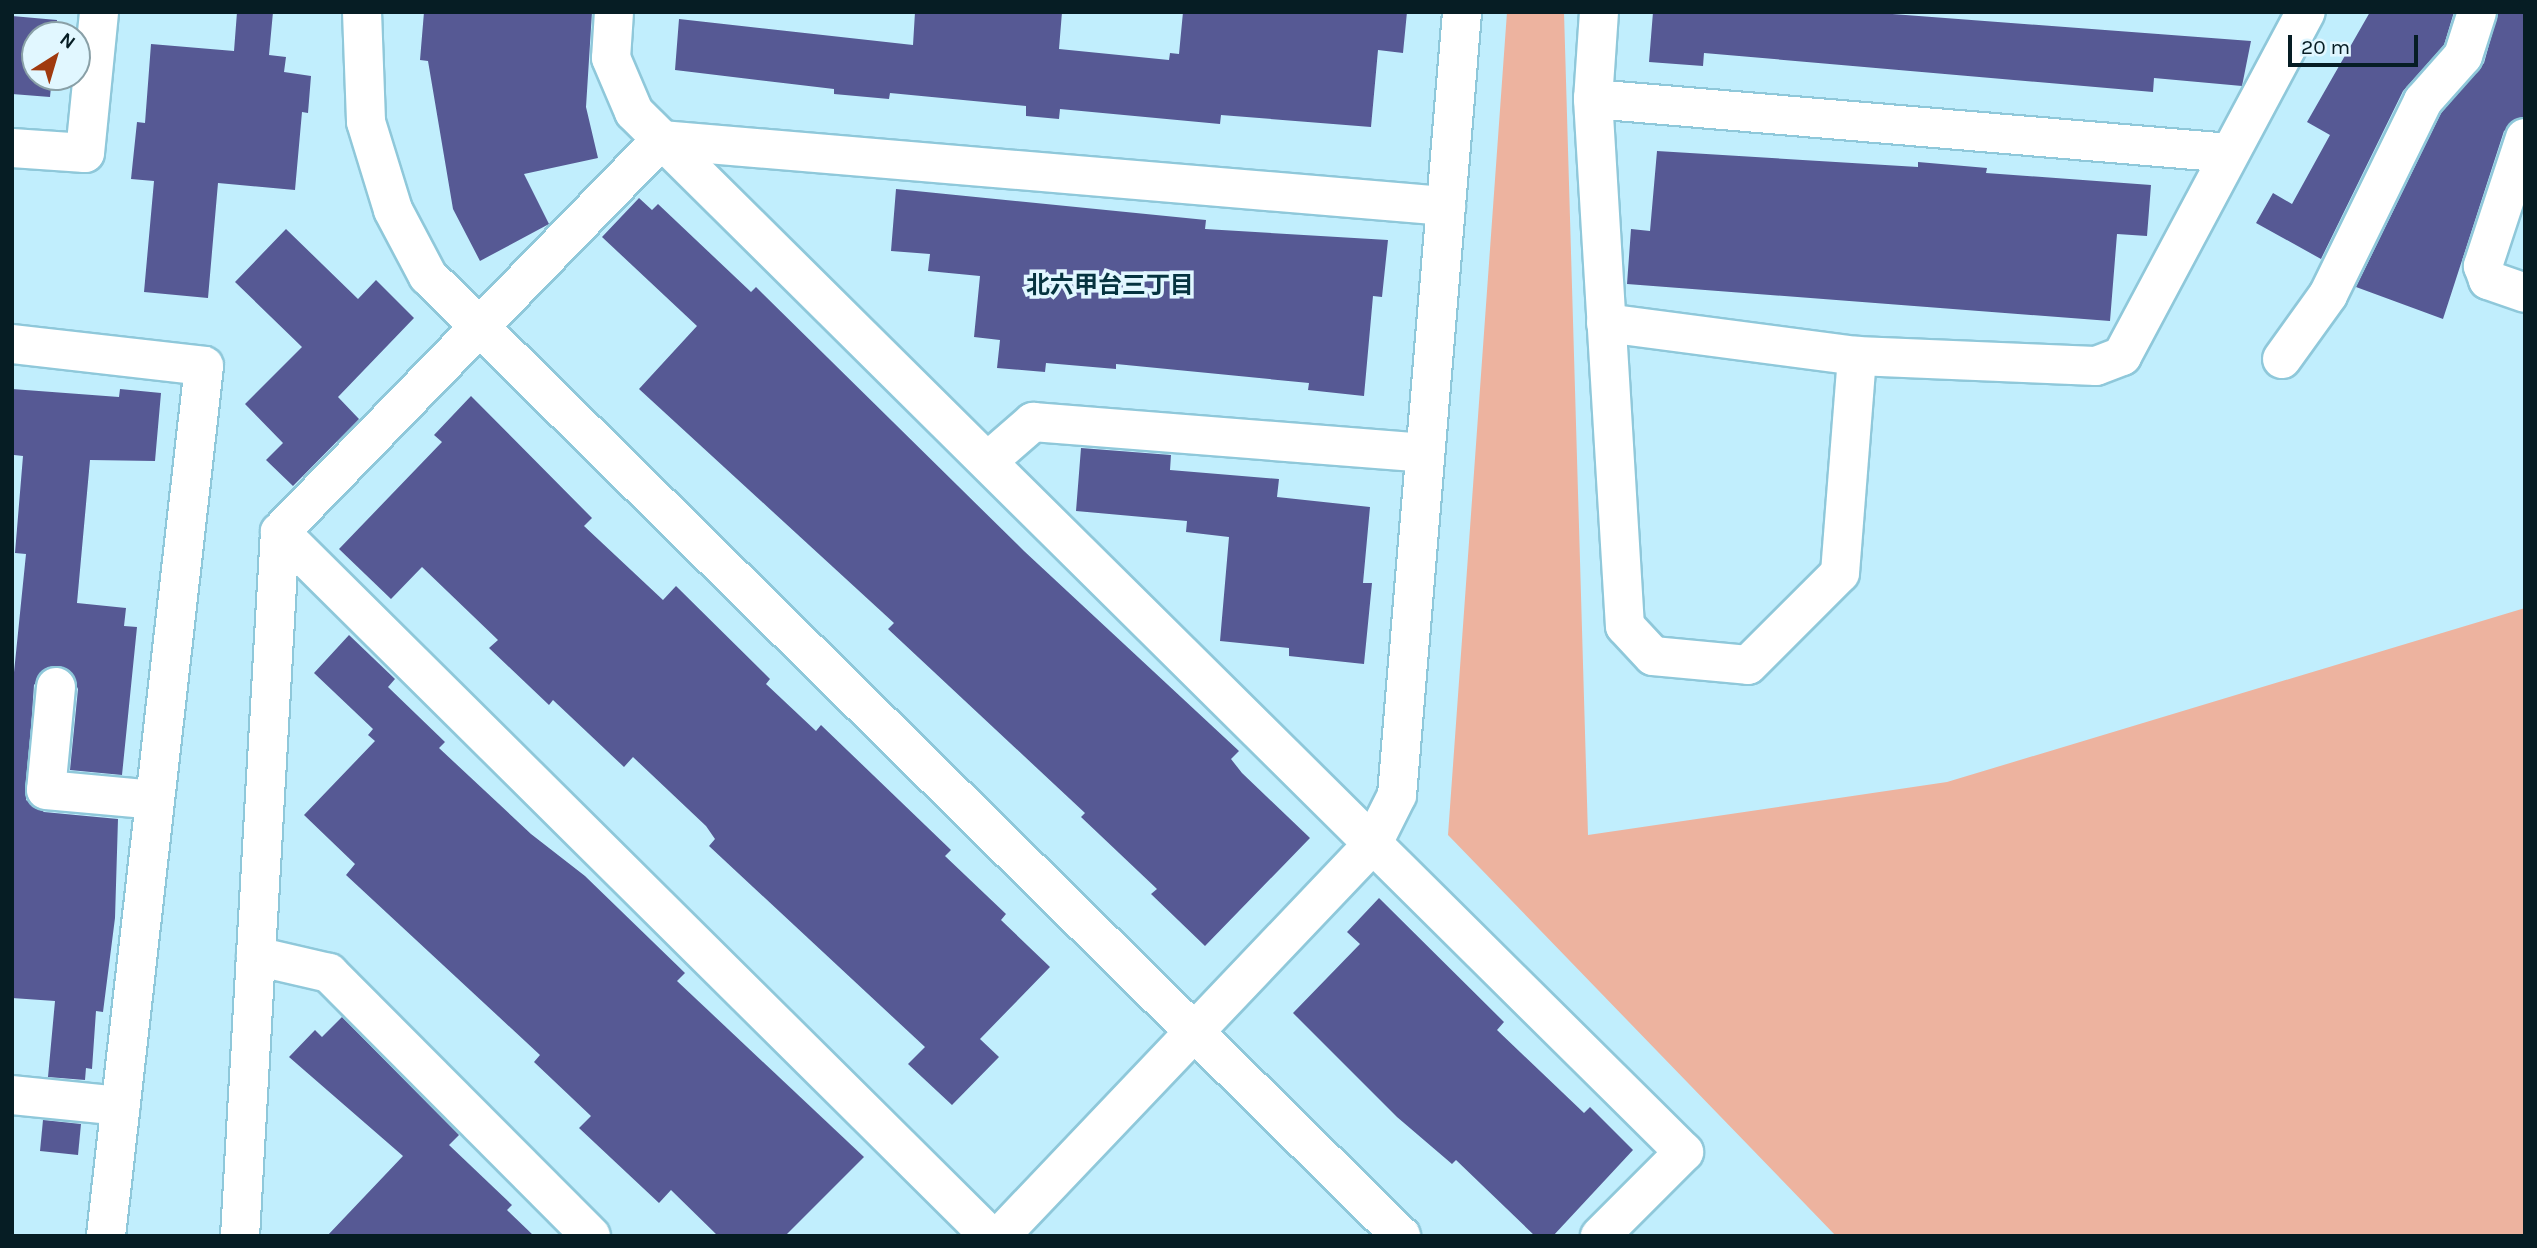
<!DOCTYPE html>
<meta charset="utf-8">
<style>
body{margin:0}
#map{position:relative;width:2537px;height:1248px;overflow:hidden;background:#c1eefd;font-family:Karla,"Noto Sans JP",sans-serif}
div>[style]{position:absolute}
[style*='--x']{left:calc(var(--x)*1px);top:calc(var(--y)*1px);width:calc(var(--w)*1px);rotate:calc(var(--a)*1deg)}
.green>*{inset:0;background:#edb39f}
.building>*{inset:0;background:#565994}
.roads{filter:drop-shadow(2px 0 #8fc8da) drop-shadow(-2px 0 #8fc8da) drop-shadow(0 2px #8fc8da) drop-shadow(0 -2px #8fc8da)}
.minor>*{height:38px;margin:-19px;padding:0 19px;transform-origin:19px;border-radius:19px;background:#fff}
span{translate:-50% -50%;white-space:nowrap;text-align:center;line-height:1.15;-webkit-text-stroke:7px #e1f7ff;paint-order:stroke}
.neighbourhood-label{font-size:24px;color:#05333f;font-weight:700}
.frame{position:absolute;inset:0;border:14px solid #061d24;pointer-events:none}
.north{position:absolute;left:21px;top:21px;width:70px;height:70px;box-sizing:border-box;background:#e1f7ff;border:2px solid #89a0a7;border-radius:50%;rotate:37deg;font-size:19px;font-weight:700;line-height:28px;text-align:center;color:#061d24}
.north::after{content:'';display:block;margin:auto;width:24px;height:32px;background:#a03a0f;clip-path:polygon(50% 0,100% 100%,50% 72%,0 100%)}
.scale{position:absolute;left:2288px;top:35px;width:130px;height:32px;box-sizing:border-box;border:4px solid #061d24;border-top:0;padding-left:9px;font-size:21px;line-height:24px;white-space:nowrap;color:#061d24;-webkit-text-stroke:5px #e1f7ff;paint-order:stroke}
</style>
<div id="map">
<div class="green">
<i style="clip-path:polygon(1507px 12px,1564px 12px,1588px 835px,1947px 782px,2525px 608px,2525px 1236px,1836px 1236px,1448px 835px)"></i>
</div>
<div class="building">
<i style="clip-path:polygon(237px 12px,273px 12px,269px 55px,286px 57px,284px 72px,311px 76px,308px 113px,302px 112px,295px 190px,218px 183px,208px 298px,144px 292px,154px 181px,131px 179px,137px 122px,145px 123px,151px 44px,234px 51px)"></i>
<i style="clip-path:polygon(424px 12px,592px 12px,586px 107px,598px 158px,524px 174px,549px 224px,480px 261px,453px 209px,428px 61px,420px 60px)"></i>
<i style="clip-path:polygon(915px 12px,1062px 12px,1059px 49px,1169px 60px,1170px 53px,1179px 54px,1183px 12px,1407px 12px,1403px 53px,1378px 50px,1371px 127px,1221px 115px,1220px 124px,1060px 109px,1059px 119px,1026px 116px,1026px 106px,890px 93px,889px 99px,834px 94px,834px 89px,675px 70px,679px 19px,913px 45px)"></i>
<i style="clip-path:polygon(1653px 12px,1866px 12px,2251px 41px,2242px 86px,2154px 78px,2153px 92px,1704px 53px,1703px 66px,1649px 62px)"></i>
<i style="clip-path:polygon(2370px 12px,2454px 12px,2444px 45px,2403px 91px,2321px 259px,2256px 223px,2273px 193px,2292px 204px,2330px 135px,2307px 122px)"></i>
<i style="clip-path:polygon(2498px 12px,2525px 12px,2525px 117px,2504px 131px,2443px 319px,2356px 287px,2441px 113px,2484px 63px)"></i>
<i style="clip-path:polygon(12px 16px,57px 20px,56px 35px,35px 35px,35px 77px,52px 77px,50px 97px,12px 94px)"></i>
<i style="clip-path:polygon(1657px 151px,1918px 167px,1918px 162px,1987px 168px,1986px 173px,2151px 185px,2147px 236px,2117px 234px,2110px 321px,1627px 284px,1631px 229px,1650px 231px)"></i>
<i style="clip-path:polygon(896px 189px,1206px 220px,1205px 229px,1388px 240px,1382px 297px,1373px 296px,1364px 396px,1308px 390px,1309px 383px,1116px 364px,1116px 369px,1046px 363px,1045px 372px,997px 368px,1000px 340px,974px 337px,980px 276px,928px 271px,930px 254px,891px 251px)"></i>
<i style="clip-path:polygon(639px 198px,652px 210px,658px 204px,751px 292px,756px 287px,1024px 551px,1239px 751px,1231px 759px,1242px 773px,1310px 838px,1205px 946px,1151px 894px,1157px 889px,1081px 817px,1085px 813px,888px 629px,894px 623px,639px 389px,697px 326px,602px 237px)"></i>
<i style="clip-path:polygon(286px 229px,358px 299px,376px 280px,414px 318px,338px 397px,359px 419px,293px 486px,266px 460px,283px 443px,245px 404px,302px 347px,235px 282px)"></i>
<i style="clip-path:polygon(12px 389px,119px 397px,120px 389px,161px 393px,155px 461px,90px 460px,77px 603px,126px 608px,124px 626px,137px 627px,122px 775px,70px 770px,78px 689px,69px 670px,48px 667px,34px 685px,26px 800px,44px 812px,118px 819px,115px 918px,103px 1012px,96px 1011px,92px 1069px,86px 1068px,85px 1080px,48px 1077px,55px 1001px,12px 998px,12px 692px,26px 554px,15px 553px,23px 456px,14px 455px)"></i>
<i style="clip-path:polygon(471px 396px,592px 518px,584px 526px,663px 600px,676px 586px,770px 679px,766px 684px,816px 731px,821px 725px,951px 850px,945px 856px,1006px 914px,1001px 920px,1050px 967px,980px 1039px,999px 1057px,952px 1105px,908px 1064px,925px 1047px,709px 846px,715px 839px,706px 826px,633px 757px,624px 767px,553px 700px,549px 705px,489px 648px,498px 640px,422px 567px,391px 599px,339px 549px,442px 442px,434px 435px)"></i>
<i style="clip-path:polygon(1081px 448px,1171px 455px,1170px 470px,1279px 479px,1277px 497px,1370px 507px,1363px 583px,1372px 583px,1364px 664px,1289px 656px,1289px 648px,1220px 641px,1229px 537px,1186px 532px,1187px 521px,1076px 511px)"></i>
<i style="clip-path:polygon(349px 635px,395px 679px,388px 687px,445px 742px,439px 748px,531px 834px,585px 876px,685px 973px,677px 981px,864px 1157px,785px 1236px,718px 1236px,671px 1190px,659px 1203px,579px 1128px,591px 1116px,534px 1062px,540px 1055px,346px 875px,355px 864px,304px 815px,375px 741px,368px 735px,373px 729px,314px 673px)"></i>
<i style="clip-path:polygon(1379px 898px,1504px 1022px,1497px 1030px,1584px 1113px,1590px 1107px,1633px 1150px,1553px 1236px,1535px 1236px,1456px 1160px,1452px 1164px,1397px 1117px,1293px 1013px,1360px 944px,1347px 932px)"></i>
<i style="clip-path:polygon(342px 1017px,459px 1135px,449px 1145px,512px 1205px,507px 1210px,534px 1236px,327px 1236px,403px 1156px,289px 1057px,315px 1030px,322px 1037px)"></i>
<i style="clip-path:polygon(43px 1120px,81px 1124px,78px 1155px,40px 1151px)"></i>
</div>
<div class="roads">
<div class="minor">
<i style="--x:362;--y:12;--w:110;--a:87.9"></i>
<i style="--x:366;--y:122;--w:92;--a:72.9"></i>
<i style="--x:393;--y:210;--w:75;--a:62.1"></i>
<i style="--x:428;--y:276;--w:1367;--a:44.61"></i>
<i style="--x:614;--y:12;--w:46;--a:93.7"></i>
<i style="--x:611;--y:58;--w:59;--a:66.9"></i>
<i style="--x:634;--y:112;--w:1478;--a:44.73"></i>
<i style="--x:1684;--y:1152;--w:119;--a:135"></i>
<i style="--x:1599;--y:12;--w:87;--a:93.9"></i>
<i style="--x:1593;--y:99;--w:528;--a:86.53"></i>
<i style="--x:1625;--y:626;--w:41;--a:47"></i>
<i style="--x:1653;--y:656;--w:95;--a:5.4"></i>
<i style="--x:1748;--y:665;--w:130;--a:-45"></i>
<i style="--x:1840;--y:573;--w:218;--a:-85.5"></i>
<i style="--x:1593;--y:99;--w:638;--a:4.85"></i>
<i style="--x:2525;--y:138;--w:135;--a:108.2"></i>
<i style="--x:2483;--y:266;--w:15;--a:70"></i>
<i style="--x:2488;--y:280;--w:39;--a:19"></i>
<i style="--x:661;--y:140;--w:788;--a:4.81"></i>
<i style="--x:12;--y:148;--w:73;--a:3.9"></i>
<i style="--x:85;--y:153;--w:142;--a:-84.3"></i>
<i style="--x:1606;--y:323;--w:253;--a:7.5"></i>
<i style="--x:1857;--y:356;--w:239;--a:2.4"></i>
<i style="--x:2096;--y:366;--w:28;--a:-21"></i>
<i style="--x:2122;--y:356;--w:390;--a:-61.9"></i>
<i style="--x:12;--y:344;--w:193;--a:6.5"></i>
<i style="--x:204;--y:366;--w:876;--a:96.43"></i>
<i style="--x:2282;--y:359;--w:79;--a:-54.3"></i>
<i style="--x:2328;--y:295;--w:216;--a:-63.9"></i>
<i style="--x:2423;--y:101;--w:60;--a:-48.4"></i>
<i style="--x:2463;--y:56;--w:46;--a:-72.3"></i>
<i style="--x:988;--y:461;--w:60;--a:-40.9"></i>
<i style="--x:1033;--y:422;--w:393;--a:4.5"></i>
<i style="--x:280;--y:532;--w:1000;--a:44.76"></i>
<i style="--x:56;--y:687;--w:103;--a:95.5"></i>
<i style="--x:46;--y:790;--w:109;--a:5.2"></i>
<i style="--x:256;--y:956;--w:75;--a:13.1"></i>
<i style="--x:329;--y:973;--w:371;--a:45.1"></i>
<i style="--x:12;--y:1095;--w:109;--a:5.8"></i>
<i style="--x:240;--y:1236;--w:705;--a:-86.75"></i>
<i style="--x:280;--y:532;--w:547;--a:-45.82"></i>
<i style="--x:1000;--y:1236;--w:540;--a:-46.43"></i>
<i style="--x:1372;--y:845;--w:56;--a:-63.4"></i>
<i style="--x:1397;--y:795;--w:786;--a:-85.25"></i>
</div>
</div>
<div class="neighbourhood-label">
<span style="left:1110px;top:286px">北六甲台三丁目</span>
</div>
<div class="frame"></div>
<div class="north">N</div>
<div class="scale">20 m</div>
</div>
